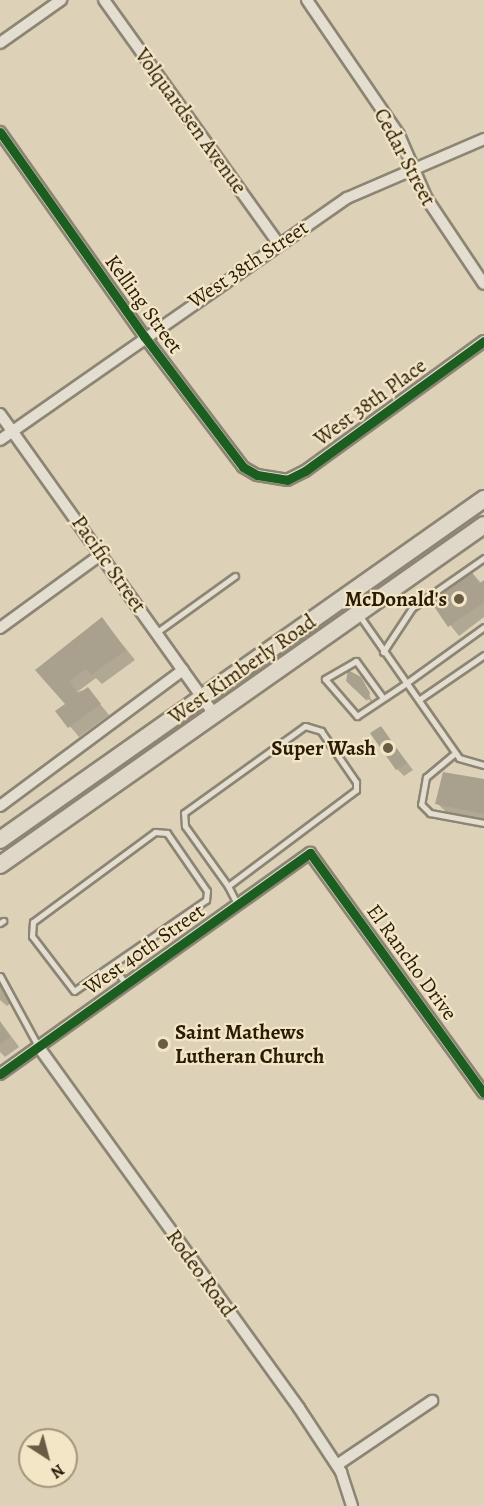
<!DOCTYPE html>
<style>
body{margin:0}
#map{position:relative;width:484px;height:1506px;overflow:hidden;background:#ddd2b8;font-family:Alegreya,serif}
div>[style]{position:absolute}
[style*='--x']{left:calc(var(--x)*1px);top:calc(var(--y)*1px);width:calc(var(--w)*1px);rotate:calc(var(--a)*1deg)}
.shadow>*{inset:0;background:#0003}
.building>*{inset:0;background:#a9a08e}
.roads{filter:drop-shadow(2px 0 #8d8574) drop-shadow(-2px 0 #8d8574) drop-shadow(0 2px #8d8574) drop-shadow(0 -2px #8d8574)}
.service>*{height:5px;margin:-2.5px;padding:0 2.5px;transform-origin:2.5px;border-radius:2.5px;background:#e4ded1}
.minor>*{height:10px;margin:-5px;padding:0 5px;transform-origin:5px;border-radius:5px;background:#e4ded1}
.primary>*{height:16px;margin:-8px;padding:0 8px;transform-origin:8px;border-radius:8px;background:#dfd8c9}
.cycleway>*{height:9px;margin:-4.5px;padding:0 4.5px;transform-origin:4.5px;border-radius:4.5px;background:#1b5e20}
.dots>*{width:16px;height:16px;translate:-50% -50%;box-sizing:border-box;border:3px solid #f3e6c7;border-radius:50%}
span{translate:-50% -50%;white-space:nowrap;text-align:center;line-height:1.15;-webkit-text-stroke:4.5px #f3e6c7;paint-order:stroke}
.street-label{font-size:21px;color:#2a1b05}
.poi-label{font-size:21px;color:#2a1b05;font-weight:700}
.right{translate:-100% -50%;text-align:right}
.left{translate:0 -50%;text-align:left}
.north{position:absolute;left:18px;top:1428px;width:60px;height:60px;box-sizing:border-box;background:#f3e6c7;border:2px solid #a39579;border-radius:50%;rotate:144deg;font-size:16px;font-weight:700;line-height:24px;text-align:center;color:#2a1b05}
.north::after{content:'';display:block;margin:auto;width:21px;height:27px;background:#695b44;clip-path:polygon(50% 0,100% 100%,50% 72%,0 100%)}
</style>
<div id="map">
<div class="shadow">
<i style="clip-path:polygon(472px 573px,484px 586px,484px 617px,459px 636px,433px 603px)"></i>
<i style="clip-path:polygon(102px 619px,135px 660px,102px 684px,96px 678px,77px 692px,88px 689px,109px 715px,79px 737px,57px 711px,67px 704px,37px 670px)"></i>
<i style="clip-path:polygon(350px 672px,362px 679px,373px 703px,352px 687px)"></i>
<i style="clip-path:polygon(381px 728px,413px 770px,404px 776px,397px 769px)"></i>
<i style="clip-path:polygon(484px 781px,484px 820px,447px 813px,437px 803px)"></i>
<i style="clip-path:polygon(0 982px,14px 1001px,7px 1006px,0 1000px)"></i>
<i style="clip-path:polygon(0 1021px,19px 1047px,5px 1057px,0 1052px)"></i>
</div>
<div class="building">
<i style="clip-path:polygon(472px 572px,479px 584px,484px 580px,484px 602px,448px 627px,431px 602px)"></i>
<i style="clip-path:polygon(102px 617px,126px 650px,91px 675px,86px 669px,69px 681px,78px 694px,88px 687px,101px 704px,68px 728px,55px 711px,65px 704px,35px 670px)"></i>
<i style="clip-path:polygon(348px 670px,361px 677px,370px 693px,367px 701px,346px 681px)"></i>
<i style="clip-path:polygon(381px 726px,407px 763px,396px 770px,370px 733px)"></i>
<i style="clip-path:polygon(443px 772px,484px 779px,484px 814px,435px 804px)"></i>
<i style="clip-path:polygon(0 1022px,10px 1037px,0 1044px)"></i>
</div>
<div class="roads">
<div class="service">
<i style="--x:359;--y:615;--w:174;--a:55"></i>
<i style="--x:459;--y:758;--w:26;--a:16"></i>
<i style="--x:157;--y:632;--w:96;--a:-35.7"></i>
<i style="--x:383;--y:652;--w:53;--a:-56.6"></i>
<i style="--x:412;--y:608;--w:88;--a:-34.8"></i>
<i style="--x:383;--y:698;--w:46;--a:-126.1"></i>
<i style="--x:356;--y:661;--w:36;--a:150"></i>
<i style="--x:325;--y:679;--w:49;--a:49.1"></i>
<i style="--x:357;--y:716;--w:58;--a:-33.7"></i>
<i style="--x:405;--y:684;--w:97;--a:-35.8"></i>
<i style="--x:420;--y:699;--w:78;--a:-34.5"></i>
<i style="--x:305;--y:726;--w:17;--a:17"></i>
<i style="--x:321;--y:731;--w:62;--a:55.5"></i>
<i style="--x:356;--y:782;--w:8;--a:90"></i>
<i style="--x:356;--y:790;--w:160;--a:143.1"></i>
<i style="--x:228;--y:886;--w:74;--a:-125.6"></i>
<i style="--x:185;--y:826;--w:13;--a:-94"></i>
<i style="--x:184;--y:813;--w:149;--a:-35.7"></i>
<i style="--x:455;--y:753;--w:38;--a:140"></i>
<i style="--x:426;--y:777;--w:27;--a:100"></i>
<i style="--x:421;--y:804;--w:13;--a:45"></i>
<i style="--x:430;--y:813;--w:55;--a:10.5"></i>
<i style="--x:155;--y:832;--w:12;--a:5"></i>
<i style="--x:167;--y:833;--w:70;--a:55.4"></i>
<i style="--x:207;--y:891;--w:9;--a:96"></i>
<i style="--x:206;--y:900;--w:160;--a:145.4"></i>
<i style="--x:74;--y:991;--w:69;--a:-127.4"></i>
<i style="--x:32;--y:936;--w:14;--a:-86"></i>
<i style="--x:33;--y:922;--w:152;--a:-36.4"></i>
<i style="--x:228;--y:886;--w:20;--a:63"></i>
<i style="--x:0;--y:923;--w:4;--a:-34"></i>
<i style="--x:114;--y:968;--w:20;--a:53"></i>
<i style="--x:0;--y:976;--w:80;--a:61.5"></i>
</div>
<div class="minor">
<i style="--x:104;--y:0;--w:299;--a:54.4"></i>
<i style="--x:307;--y:0;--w:163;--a:55.7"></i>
<i style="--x:399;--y:135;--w:70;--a:66.4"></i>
<i style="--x:427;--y:199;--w:102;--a:56.2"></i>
<i style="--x:0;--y:43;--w:75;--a:-35.2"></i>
<i style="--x:0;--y:132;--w:250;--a:54.8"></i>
<i style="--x:144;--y:336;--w:164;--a:52.9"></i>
<i style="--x:243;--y:467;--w:16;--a:30"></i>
<i style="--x:257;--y:475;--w:30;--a:9"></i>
<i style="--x:287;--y:480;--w:20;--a:-27"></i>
<i style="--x:305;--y:471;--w:221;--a:-36"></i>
<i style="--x:0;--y:414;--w:370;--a:54.5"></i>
<i style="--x:0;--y:440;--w:423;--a:-34.9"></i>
<i style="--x:347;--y:198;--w:149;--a:-23.3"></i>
<i style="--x:0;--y:628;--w:127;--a:-36.1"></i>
<i style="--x:0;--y:806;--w:228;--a:-36.6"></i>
<i style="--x:38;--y:1046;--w:446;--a:54.2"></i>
<i style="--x:299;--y:1408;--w:77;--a:56.7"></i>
<i style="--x:341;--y:1472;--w:36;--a:72"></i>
<i style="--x:0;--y:1074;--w:381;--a:-35.5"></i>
<i style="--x:310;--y:853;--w:296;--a:54.1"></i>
<i style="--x:337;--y:1465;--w:115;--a:-34"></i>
</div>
<div class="primary">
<i style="--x:0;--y:840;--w:592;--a:-35.17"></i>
<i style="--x:0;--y:865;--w:591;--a:-35.09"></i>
</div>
</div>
<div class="cycleway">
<i style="--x:0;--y:132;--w:250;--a:54.8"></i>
<i style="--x:144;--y:336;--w:164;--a:52.9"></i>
<i style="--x:243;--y:467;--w:16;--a:30"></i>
<i style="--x:257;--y:475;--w:30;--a:9"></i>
<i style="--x:287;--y:480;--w:20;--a:-27"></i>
<i style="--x:305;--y:471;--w:221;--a:-36"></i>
<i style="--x:0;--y:1074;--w:381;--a:-35.5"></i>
<i style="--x:310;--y:853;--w:296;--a:54.1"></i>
</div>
<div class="dots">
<i style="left:459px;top:599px;background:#695b44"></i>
<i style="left:388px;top:748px;background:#695b44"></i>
<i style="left:163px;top:1044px;background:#695b44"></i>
</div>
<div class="street-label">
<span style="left:191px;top:121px;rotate:54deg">Volquardsen Avenue</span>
<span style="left:405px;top:157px;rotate:62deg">Cedar Street</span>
<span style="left:248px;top:264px;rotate:-34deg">West 38th Street</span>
<span style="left:144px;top:304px;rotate:54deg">Kelling Street</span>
<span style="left:370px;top:402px;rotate:-36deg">West 38th Place</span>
<span style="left:109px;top:564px;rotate:55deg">Pacific Street</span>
<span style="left:242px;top:669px;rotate:-35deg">West Kimberly Road</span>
<span style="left:144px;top:949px;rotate:-35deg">West 40th Street</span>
<span style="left:412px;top:962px;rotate:54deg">El Rancho Drive</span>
<span style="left:201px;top:1273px;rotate:54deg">Rodeo Road</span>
</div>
<div class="poi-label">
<span class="right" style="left:447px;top:599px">McDonald's</span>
<span class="right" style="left:376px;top:748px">Super Wash</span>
<span class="left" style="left:175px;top:1044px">Saint Mathews<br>Lutheran Church</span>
</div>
<div class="north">N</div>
</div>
